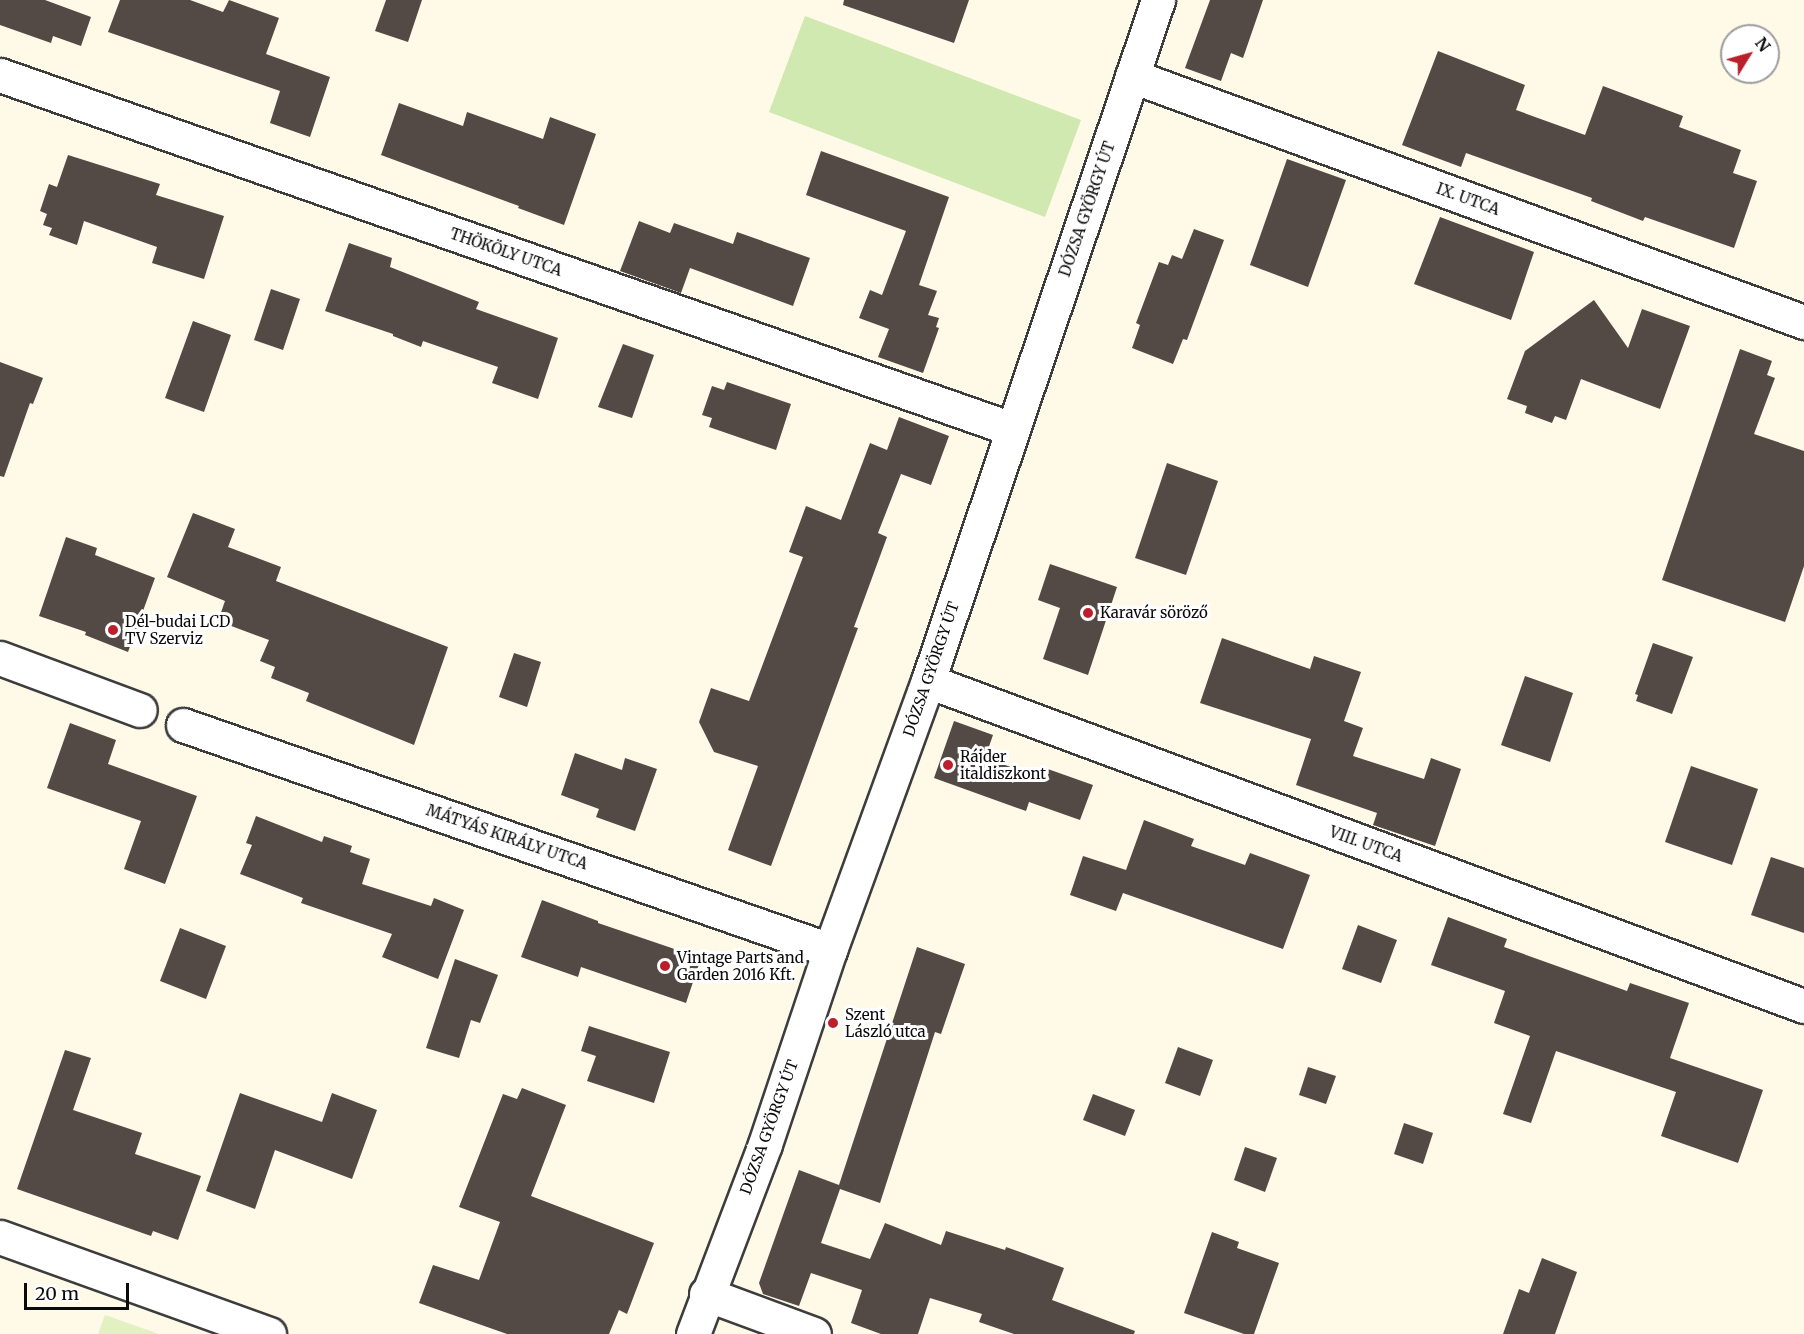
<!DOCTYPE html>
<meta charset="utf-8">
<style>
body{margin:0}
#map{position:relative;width:1804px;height:1334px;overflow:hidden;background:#fff9e7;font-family:Merriweather,serif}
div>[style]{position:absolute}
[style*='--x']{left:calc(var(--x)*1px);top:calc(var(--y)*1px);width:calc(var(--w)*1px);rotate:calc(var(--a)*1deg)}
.green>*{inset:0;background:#d0e9b0}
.pitch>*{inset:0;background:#e2f0c2}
.building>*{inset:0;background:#534a46}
.roads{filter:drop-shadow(2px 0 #3d3d3d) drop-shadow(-2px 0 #3d3d3d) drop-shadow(0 2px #3d3d3d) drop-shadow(0 -2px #3d3d3d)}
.minor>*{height:33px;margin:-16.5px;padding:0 16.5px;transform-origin:16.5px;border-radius:16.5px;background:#fff}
.tertiary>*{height:33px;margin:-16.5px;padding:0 16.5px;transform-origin:16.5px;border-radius:16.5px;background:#fff}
.dots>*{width:16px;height:16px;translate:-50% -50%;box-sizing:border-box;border:3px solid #fff;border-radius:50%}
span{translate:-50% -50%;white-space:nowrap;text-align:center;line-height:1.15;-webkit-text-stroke:6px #fff;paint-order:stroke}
.street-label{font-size:15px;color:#0a0a0a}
.poi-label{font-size:15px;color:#0a0a0a}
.left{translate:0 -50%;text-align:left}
.north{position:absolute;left:1720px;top:24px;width:60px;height:60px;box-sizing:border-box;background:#fff;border:2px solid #9d9d9d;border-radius:50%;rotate:53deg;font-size:16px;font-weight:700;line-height:24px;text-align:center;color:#0a0a0a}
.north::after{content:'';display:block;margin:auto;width:21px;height:27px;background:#bc1f2c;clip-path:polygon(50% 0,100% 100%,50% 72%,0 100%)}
.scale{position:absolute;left:24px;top:1283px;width:105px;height:27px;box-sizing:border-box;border:3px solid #0a0a0a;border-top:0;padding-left:8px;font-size:18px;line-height:21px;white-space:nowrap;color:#0a0a0a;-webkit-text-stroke:4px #fff;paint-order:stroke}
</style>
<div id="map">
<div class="green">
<i style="clip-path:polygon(805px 16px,1081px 120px,1045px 217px,769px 112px)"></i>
</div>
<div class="pitch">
<i style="clip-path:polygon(105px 1315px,159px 1334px,98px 1334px)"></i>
</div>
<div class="building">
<i style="clip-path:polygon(0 0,45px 0,91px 17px,81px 46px,53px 36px,51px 43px,0 25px)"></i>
<i style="clip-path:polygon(120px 0,190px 0,223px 12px,229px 0,279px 18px,266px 54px,330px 77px,310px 137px,270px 123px,280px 91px,108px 32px)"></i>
<i style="clip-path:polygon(386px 0,422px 0,408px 42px,375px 31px)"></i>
<i style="clip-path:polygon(844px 0,969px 0,954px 43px,843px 5px)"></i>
<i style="clip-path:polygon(1210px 0,1263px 0,1243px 58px,1231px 53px,1221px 81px,1185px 68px)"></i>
<i style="clip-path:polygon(1438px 51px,1525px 85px,1516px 110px,1585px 135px,1603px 86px,1683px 116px,1679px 127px,1741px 150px,1733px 173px,1757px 181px,1734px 248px,1645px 217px,1643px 221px,1591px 201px,1592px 198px,1466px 153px,1461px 167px,1402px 145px)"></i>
<i style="clip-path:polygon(399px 103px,463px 126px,467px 112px,543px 139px,550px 117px,596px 134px,564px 225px,518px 208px,519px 206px,381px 155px)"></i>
<i style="clip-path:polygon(821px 151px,949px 197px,919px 285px,937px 291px,928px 315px,939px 318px,936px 327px,939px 328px,923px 373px,878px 357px,889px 329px,859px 318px,870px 290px,882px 295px,906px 231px,806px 195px)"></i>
<i style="clip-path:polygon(68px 155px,160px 184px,156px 195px,224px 216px,204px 279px,152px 263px,157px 247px,84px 221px,77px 245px,49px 235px,52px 228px,43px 225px,47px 214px,40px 211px,49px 184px,57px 187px)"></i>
<i style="clip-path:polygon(1287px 159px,1346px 180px,1308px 287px,1250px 265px)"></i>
<i style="clip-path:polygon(1440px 217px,1534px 252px,1511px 320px,1414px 284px)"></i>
<i style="clip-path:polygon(639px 221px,670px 233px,674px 223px,733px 244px,737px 232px,810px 258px,793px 306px,690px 268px,681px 293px,620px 271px)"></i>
<i style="clip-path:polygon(1194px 229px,1224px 240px,1187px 340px,1183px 339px,1173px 364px,1132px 348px,1140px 325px,1136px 323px,1159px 262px,1168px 265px,1172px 255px,1182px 259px)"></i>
<i style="clip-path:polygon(349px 243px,392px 258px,390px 267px,479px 302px,476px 309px,558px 338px,538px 399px,492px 383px,498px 367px,423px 341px,421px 347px,393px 336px,393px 334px,325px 311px)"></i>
<i style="clip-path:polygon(271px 289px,300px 299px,283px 350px,254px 340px)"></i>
<i style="clip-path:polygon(1594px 300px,1628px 348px,1642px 309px,1690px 326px,1660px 409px,1581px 379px,1566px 420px,1555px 416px,1552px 423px,1525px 413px,1527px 406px,1507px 399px,1525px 351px)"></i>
<i style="clip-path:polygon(193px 321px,231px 335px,204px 412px,165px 398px)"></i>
<i style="clip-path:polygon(623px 344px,654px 355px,632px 418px,598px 407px)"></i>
<i style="clip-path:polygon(1740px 349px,1772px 361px,1767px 375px,1775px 378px,1754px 434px,1804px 451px,1804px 566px,1785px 622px,1662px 580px)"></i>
<i style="clip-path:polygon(0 362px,43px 378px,33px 404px,30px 403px,4px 477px,0 476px)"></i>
<i style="clip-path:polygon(727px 382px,791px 404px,776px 450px,709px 427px,712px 418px,702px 415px,712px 386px,724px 390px)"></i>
<i style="clip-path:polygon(899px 417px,949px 436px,931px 485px,901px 474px,878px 533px,887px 537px,854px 627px,858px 628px,771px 866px,728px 850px,758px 766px,714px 752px,699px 722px,711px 688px,749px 701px,803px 557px,789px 552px,806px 506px,841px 520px,870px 443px,887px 450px)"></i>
<i style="clip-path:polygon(1167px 463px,1218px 481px,1186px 575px,1135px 558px)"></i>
<i style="clip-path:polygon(193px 513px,235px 529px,228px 547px,281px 567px,276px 581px,448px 647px,414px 745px,306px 701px,309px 693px,271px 678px,275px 667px,260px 661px,269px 640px,218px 621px,225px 601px,167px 577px)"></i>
<i style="clip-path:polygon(66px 537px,97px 548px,95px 555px,155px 578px,128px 652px,85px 635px,86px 632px,39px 616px)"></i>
<i style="clip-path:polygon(1050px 564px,1117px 587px,1088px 675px,1043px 659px,1060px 608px,1038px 600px)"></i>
<i style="clip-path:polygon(1222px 638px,1310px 669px,1314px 656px,1361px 672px,1344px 721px,1363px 728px,1353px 756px,1424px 779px,1431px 758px,1461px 769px,1435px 846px,1373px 825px,1377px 813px,1296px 785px,1311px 739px,1200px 703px)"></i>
<i style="clip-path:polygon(1653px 643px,1693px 657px,1672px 714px,1636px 701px,1638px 695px,1635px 694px)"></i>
<i style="clip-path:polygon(514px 653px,541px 662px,527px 707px,499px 697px)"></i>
<i style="clip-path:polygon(1525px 676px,1573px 693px,1550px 762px,1501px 745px)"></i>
<i style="clip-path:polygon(954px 721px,993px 735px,985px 758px,1042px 778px,1045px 768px,1093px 785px,1080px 820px,1029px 802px,1026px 811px,934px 778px)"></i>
<i style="clip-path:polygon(70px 723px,116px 740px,108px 764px,197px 796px,165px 884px,124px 869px,141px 821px,47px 788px)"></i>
<i style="clip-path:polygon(575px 753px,622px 770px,625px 758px,657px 769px,635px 831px,596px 817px,599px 809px,561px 795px)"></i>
<i style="clip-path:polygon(1691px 766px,1758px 789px,1732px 865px,1665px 842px)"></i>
<i style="clip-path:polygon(256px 816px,322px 842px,324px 836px,352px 846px,350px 852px,370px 859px,362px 884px,431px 906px,434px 898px,464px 910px,438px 979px,382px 957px,392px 934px,301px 903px,303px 898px,240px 874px,252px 845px,246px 843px)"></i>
<i style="clip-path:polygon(1144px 820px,1194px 839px,1191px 846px,1245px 865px,1250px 853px,1310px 875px,1283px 949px,1123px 893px,1116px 911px,1070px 895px,1083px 856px,1126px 870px)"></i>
<i style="clip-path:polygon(1771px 857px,1804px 868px,1804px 933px,1751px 915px)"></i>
<i style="clip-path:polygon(542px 900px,598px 921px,598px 923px,701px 958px,686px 1003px,581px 967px,578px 977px,521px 957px)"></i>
<i style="clip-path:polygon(1448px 917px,1507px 939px,1504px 947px,1627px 991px,1630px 983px,1689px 1003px,1670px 1058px,1763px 1090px,1738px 1163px,1661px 1136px,1676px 1092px,1556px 1051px,1531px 1123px,1503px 1114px,1530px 1036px,1494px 1023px,1505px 991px,1431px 965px)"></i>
<i style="clip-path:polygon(1358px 925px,1397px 940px,1381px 983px,1342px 969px)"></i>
<i style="clip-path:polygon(180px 928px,226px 946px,206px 999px,160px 981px)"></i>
<i style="clip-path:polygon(917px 947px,965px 964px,941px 1034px,935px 1032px,880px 1203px,840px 1189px,821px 1243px,870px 1259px,885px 1223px,941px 1245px,946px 1231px,1005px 1250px,1006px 1247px,1064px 1268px,1052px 1300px,1135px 1331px,1134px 1334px,1014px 1334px,979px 1322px,982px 1314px,930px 1298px,918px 1334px,881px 1334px,851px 1323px,862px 1290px,811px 1273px,799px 1306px,763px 1294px,759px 1283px,799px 1170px,839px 1185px)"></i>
<i style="clip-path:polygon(455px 959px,498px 975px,480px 1023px,471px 1020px,459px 1058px,426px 1048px)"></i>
<i style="clip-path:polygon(589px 1026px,670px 1052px,654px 1103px,587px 1081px,596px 1056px,581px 1051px)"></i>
<i style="clip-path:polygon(1178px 1047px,1213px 1060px,1200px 1096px,1165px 1083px)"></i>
<i style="clip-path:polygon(65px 1050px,91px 1058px,73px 1110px,142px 1133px,135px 1154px,201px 1176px,178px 1240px,153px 1231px,151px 1236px,17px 1189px)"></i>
<i style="clip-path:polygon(1308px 1067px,1336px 1076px,1326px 1104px,1299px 1095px)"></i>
<i style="clip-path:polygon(522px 1088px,566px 1105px,531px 1196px,654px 1243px,627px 1314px,619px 1310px,609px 1334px,507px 1334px,419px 1303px,433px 1265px,479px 1280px,500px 1222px,459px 1207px,503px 1094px,517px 1099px)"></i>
<i style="clip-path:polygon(240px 1093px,322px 1122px,332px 1093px,377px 1110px,352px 1179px,275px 1150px,255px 1209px,206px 1191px)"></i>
<i style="clip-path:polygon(1093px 1094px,1135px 1110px,1125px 1136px,1083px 1120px)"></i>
<i style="clip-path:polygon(1404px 1123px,1433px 1133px,1423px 1164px,1394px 1154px)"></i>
<i style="clip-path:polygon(1245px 1147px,1277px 1158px,1265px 1192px,1234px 1180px)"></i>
<i style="clip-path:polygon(1212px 1232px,1239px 1242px,1237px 1248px,1279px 1263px,1254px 1334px,1244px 1334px,1184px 1313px)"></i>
<i style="clip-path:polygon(1542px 1258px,1577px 1272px,1555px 1334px,1503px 1334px,1519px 1289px,1529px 1293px)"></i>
</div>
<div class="roads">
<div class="minor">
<i style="--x:0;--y:75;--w:1072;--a:19.28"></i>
<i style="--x:1132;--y:76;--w:716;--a:20.11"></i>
<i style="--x:0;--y:658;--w:149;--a:20.4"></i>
<i style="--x:928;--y:681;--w:934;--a:20.36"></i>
<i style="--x:183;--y:725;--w:685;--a:19.18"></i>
<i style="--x:0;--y:1237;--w:286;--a:19.8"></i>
</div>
<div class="tertiary">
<i style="--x:706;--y:1294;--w:115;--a:20.3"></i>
<i style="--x:693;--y:1334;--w:203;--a:-69.2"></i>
<i style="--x:765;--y:1144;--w:205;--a:-71.5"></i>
<i style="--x:830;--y:950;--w:286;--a:-70"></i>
<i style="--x:928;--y:681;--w:719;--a:-71.34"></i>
</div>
</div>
<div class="dots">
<i style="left:1088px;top:613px;background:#bc1f2c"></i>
<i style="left:113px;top:630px;background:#bc1f2c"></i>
<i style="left:948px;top:765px;background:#bc1f2c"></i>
<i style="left:665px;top:966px;background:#bc1f2c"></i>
<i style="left:833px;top:1023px;background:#bc1f2c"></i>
</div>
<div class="street-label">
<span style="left:1468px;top:199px;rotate:20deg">IX. UTCA</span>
<span style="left:1087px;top:209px;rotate:-71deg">DÓZSA GYÖRGY ÚT</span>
<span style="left:506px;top:252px;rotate:19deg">THÖKÖLY UTCA</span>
<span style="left:931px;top:669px;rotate:-71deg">DÓZSA GYÖRGY ÚT</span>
<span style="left:507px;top:837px;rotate:19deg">MÁTYÁS KIRÁLY UTCA</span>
<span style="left:1366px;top:844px;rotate:20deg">VIII. UTCA</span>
<span style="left:769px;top:1127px;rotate:-70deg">DÓZSA GYÖRGY ÚT</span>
</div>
<div class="poi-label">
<span class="left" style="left:1100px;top:613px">Karavár söröző</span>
<span class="left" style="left:125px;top:630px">Dél-budai LCD<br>TV Szerviz</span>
<span class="left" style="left:960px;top:765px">Rájder<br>italdiszkont</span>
<span class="left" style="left:677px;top:966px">Vintage Parts and<br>Garden 2016 Kft.</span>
<span class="left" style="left:845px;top:1023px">Szent<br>László utca</span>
</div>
<div class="north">N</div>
<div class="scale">20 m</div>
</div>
